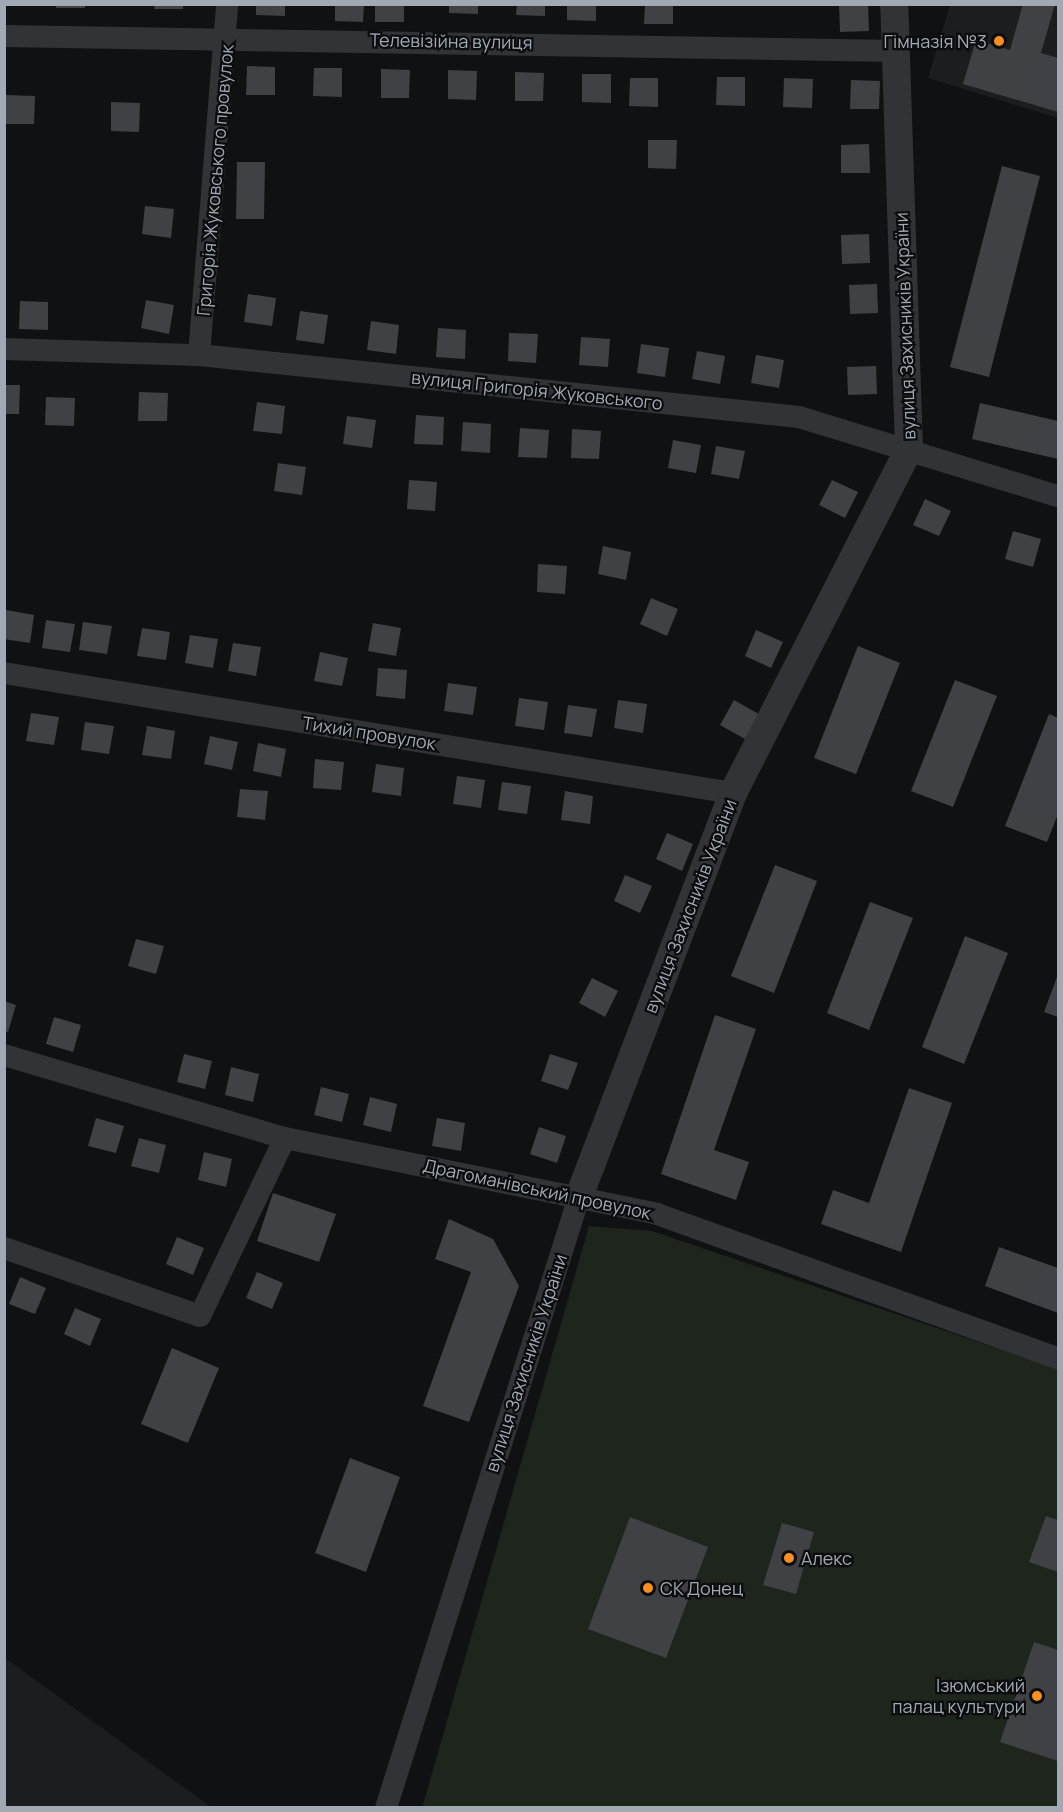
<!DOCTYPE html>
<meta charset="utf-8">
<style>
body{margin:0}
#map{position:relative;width:1063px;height:1812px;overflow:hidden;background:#101112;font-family:Manrope,sans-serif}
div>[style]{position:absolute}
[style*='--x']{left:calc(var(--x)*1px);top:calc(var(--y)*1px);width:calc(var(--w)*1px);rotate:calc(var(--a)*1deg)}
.built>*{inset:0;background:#1c1d1f}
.green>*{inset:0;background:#1d251d}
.building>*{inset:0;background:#3f4145}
.minor>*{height:22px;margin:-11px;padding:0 11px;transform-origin:11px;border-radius:11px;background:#313337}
.tertiary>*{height:28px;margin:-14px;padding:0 14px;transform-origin:14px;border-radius:14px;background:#313337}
.dots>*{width:16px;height:16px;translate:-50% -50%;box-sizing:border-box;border:3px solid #0b0c0d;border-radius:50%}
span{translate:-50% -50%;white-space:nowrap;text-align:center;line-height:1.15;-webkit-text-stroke:4.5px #0b0c0d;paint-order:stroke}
.street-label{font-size:18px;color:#a1aab4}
.poi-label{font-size:18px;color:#a1aab4}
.right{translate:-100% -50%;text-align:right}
.left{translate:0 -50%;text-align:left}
.frame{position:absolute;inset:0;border:6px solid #a1aab4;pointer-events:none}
</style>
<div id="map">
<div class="built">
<i style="clip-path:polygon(950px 5px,1058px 5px,1058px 118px,928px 78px)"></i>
<i style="clip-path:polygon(4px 1658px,5px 1658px,211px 1807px,5px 1807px)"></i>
</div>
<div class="green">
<i style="clip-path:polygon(589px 1226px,652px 1231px,1058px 1369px,1058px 1807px,422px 1808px)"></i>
</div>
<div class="building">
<i style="clip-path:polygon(56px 4px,85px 4px,85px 8px,56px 8px)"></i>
<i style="clip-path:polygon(155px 4px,183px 4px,183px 9px,154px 9px)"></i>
<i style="clip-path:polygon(256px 4px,285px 4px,285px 16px,256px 15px)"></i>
<i style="clip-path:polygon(335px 4px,364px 4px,363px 22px,335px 21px)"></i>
<i style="clip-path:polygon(375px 4px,404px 4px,404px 22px,375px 22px)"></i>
<i style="clip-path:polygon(449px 4px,478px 4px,478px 14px,449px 13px)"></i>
<i style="clip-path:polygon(517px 4px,545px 4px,545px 16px,516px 15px)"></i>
<i style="clip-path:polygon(567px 4px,596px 4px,596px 21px,567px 20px)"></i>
<i style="clip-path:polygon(645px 4px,673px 4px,673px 24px,644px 24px)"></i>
<i style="clip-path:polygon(839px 4px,868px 4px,869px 31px,840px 32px)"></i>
<i style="clip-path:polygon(1023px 4px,1055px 4px,1041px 53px,1058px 58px,1058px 112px,963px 84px,976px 40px,1010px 50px)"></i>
<i style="clip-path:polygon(247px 66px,275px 67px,275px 95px,246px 95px)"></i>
<i style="clip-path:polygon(314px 68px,342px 68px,342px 97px,313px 96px)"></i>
<i style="clip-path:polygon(381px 69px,410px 70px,409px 98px,381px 98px)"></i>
<i style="clip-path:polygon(448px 70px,477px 71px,476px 100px,448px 99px)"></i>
<i style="clip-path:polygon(515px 72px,544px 73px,543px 101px,515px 101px)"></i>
<i style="clip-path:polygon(582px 74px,611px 74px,611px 103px,582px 102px)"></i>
<i style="clip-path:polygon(717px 77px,745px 77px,745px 106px,716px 105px)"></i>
<i style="clip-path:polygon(630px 78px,658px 78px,658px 107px,629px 106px)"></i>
<i style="clip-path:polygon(784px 78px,813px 79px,812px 108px,783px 107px)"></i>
<i style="clip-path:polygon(851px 80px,880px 81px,879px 109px,850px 109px)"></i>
<i style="clip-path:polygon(6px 95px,35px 96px,34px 124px,6px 124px)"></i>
<i style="clip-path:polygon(111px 102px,140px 103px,139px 132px,111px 131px)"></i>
<i style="clip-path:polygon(648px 140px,677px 140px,676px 169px,648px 168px)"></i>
<i style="clip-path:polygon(869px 144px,870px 173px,841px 173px,841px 145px)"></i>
<i style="clip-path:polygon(237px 162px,265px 162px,264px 219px,236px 219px)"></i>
<i style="clip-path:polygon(1002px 166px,1040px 176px,989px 377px,950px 367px)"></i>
<i style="clip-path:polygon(145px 206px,174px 209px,171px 238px,142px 234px)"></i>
<i style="clip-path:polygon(869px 234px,870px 263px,842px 264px,841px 235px)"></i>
<i style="clip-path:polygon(877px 284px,878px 313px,850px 314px,849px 285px)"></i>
<i style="clip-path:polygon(248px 294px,276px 298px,272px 326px,244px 322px)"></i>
<i style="clip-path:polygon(146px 300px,174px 305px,169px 334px,141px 328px)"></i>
<i style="clip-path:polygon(20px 301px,48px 302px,48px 330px,19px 329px)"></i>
<i style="clip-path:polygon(300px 311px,328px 315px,324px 344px,296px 340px)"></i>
<i style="clip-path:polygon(371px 321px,399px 325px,396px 354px,367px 350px)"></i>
<i style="clip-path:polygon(438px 328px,466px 330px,465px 359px,436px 357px)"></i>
<i style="clip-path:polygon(509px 333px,538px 334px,536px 363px,508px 361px)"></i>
<i style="clip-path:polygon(581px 337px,610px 339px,608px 367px,579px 365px)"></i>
<i style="clip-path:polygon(641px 344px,669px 348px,665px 377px,637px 373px)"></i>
<i style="clip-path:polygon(697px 351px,725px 356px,720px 384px,692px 379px)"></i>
<i style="clip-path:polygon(756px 355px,784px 360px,779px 388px,751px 383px)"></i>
<i style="clip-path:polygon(876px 366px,877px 394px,848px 395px,847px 367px)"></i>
<i style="clip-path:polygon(4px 385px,20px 385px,19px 414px,4px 414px)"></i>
<i style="clip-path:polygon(139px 392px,168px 393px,167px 421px,138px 421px)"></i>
<i style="clip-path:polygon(46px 397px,75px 398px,74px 426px,45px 425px)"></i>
<i style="clip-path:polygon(257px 402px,285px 406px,282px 434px,253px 431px)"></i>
<i style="clip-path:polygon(980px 403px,1058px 421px,1058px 459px,972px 439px)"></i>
<i style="clip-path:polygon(416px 415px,444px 417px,443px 445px,414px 444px)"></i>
<i style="clip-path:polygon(347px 416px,376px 420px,372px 448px,343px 444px)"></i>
<i style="clip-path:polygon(463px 422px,491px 424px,490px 453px,461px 451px)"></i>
<i style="clip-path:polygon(520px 428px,549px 430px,547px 458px,518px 457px)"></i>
<i style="clip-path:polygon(572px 429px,601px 431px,599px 459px,571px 458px)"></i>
<i style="clip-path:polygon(673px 440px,701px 445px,696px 473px,668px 468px)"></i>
<i style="clip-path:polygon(716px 446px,745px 451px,739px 479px,711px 474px)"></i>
<i style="clip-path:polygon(278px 463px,306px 467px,302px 495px,274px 491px)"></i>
<i style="clip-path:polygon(409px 480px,437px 482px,435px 511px,407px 509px)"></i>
<i style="clip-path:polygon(832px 480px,858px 492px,845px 518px,819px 505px)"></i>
<i style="clip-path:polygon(925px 499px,951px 511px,939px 536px,913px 525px)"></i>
<i style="clip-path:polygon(1013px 531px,1041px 539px,1033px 567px,1005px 559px)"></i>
<i style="clip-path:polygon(603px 546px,631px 552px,626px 580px,598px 574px)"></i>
<i style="clip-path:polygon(538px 564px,567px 566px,565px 594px,537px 592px)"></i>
<i style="clip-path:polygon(651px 598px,678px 609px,667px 636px,640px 624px)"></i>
<i style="clip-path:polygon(6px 610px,34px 615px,30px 643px,4px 639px)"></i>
<i style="clip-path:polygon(46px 620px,75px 624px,70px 652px,42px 648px)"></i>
<i style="clip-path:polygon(83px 622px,112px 626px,107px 654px,79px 650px)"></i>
<i style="clip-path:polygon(373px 623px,401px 628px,396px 656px,368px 651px)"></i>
<i style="clip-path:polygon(142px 628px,170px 632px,166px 660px,137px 656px)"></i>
<i style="clip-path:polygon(756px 630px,783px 642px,771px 668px,745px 656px)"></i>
<i style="clip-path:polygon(190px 635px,218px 639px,213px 668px,185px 663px)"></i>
<i style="clip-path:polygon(233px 643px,261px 647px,256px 676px,228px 671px)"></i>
<i style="clip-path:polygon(858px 646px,900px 663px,856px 774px,814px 758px)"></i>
<i style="clip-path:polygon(320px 652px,348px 658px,342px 686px,314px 681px)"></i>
<i style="clip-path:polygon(378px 668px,407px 670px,405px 699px,376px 696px)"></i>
<i style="clip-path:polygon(955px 680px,997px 696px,953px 807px,911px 791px)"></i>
<i style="clip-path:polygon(448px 683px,477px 687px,473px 715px,444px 711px)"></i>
<i style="clip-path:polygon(519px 698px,548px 702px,544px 730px,515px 726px)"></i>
<i style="clip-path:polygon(618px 700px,647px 704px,643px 733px,614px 728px)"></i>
<i style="clip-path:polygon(734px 700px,759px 714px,745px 739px,720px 725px)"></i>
<i style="clip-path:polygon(568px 705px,597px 709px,592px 737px,564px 733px)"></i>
<i style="clip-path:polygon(31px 713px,59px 717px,54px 745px,26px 741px)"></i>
<i style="clip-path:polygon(1049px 714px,1058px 718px,1058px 814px,1047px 842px,1005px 826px)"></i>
<i style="clip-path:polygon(85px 722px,114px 726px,109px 754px,81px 750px)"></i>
<i style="clip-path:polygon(147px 726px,175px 731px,171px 759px,142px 755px)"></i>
<i style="clip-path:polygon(210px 736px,238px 742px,232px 770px,204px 764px)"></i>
<i style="clip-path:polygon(258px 743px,286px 749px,281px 777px,253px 771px)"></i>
<i style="clip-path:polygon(315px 759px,344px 762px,341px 790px,313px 788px)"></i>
<i style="clip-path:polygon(376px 764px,404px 768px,401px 796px,372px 792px)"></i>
<i style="clip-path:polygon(457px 776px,485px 780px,481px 808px,453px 804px)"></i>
<i style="clip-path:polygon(502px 782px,531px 786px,527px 814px,498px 810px)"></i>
<i style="clip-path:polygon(240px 789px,268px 791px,265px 820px,237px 817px)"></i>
<i style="clip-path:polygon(565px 791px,593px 796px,590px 824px,561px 820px)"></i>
<i style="clip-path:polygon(667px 833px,693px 844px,682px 871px,656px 859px)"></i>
<i style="clip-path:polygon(775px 865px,817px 881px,774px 993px,731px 976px)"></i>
<i style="clip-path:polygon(625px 875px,652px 886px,640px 913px,614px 901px)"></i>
<i style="clip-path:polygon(870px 902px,913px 918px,869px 1030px,827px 1013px)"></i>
<i style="clip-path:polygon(965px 936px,1008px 953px,964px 1064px,922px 1047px)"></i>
<i style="clip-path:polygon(136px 939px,164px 946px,156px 974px,128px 966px)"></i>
<i style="clip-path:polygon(1058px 974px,1058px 1017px,1044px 1012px)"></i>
<i style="clip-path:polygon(592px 978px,618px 991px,605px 1017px,579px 1003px)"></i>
<i style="clip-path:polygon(4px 1001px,16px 1005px,8px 1032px,4px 1031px)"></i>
<i style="clip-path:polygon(715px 1015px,756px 1029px,714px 1150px,749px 1162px,736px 1200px,661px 1174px)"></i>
<i style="clip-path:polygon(54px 1017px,81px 1025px,73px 1052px,46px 1044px)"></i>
<i style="clip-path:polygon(184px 1054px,212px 1061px,205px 1089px,177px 1082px)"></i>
<i style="clip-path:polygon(550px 1054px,578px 1063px,568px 1090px,541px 1081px)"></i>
<i style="clip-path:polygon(231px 1067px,259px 1074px,253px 1102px,225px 1095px)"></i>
<i style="clip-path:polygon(321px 1087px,349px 1094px,342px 1122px,314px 1115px)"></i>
<i style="clip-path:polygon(909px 1088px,952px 1103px,901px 1252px,821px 1224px,833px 1190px,869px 1203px)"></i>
<i style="clip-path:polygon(370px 1097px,397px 1104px,391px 1132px,363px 1125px)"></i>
<i style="clip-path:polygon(96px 1118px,124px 1126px,116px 1153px,88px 1146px)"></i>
<i style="clip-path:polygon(437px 1118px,465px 1123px,461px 1151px,432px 1146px)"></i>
<i style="clip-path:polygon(539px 1127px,566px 1136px,557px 1163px,530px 1154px)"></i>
<i style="clip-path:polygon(139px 1138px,166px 1145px,159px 1173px,131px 1166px)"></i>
<i style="clip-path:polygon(204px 1152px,232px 1159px,226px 1187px,198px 1180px)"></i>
<i style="clip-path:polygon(273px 1193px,336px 1214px,319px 1262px,257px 1241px)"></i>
<i style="clip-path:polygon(449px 1219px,493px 1239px,519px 1286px,469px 1422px,423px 1406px,471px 1272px,435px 1259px)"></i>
<i style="clip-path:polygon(177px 1237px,204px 1248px,193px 1275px,166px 1264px)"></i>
<i style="clip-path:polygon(999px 1247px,1058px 1268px,1058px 1313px,985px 1286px)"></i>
<i style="clip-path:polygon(257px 1272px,283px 1283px,272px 1309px,246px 1298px)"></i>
<i style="clip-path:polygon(20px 1277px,46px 1288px,35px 1314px,9px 1304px)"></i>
<i style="clip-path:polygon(75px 1308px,101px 1319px,90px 1346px,64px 1334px)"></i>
<i style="clip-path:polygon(172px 1348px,219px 1368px,188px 1443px,141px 1424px)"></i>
<i style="clip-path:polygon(350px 1458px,400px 1477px,366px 1572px,315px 1553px)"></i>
<i style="clip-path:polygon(1046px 1516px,1058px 1520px,1058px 1572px,1029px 1562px)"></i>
<i style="clip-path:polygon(630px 1517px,708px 1547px,666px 1658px,588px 1629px)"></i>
<i style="clip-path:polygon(782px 1523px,814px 1532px,796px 1594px,763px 1585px)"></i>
<i style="clip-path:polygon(1034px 1642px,1058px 1650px,1058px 1761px,1000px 1742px)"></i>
</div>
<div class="minor">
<i style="--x:4;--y:36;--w:893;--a:0.96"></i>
<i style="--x:4;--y:349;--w:195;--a:1.8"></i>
<i style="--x:199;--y:355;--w:603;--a:5.9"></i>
<i style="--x:799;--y:417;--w:271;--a:17"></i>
<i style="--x:199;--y:355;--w:352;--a:-85.4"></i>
<i style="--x:4;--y:673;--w:739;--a:9.35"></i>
<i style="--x:4;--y:1055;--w:293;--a:16.5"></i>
<i style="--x:285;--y:1138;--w:380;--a:11.5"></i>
<i style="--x:657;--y:1214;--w:426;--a:19.8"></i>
<i style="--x:4;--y:1248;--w:207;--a:19.1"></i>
<i style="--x:200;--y:1316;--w:197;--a:-64.5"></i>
<i style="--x:386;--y:1808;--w:644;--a:-72.47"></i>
</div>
<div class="tertiary">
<i style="--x:580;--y:1194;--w:429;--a:-69.1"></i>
<i style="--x:733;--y:793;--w:386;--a:-62.9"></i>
<i style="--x:909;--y:449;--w:445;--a:-91.9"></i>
</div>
<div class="dots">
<i style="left:999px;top:41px;background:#fb8e20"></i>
<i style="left:789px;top:1558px;background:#fb8e20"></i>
<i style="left:648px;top:1588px;background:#fb8e20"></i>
<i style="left:1037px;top:1696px;background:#fb8e20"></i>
</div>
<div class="street-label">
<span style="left:451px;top:41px;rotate:1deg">Телевізійна вулиця</span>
<span style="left:215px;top:180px;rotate:-85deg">Григорія Жуковського провулок</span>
<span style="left:905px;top:326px;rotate:-92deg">вулиця Захисників України</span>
<span style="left:537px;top:390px;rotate:6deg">вулиця Григорія Жуковського</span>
<span style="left:369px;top:733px;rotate:9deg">Тихий провулок</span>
<span style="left:690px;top:906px;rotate:-69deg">вулиця Захисників України</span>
<span style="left:537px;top:1189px;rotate:12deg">Драгоманівський провулок</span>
<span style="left:526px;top:1363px;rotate:-72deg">вулиця Захисників України</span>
</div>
<div class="poi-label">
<span class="right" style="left:987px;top:41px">Гімназія №3</span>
<span class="left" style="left:801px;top:1558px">Алекс</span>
<span class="left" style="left:660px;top:1588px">СК Донец</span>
<span class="right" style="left:1025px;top:1696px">Ізюмський<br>палац культури</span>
</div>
<div class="frame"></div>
</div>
